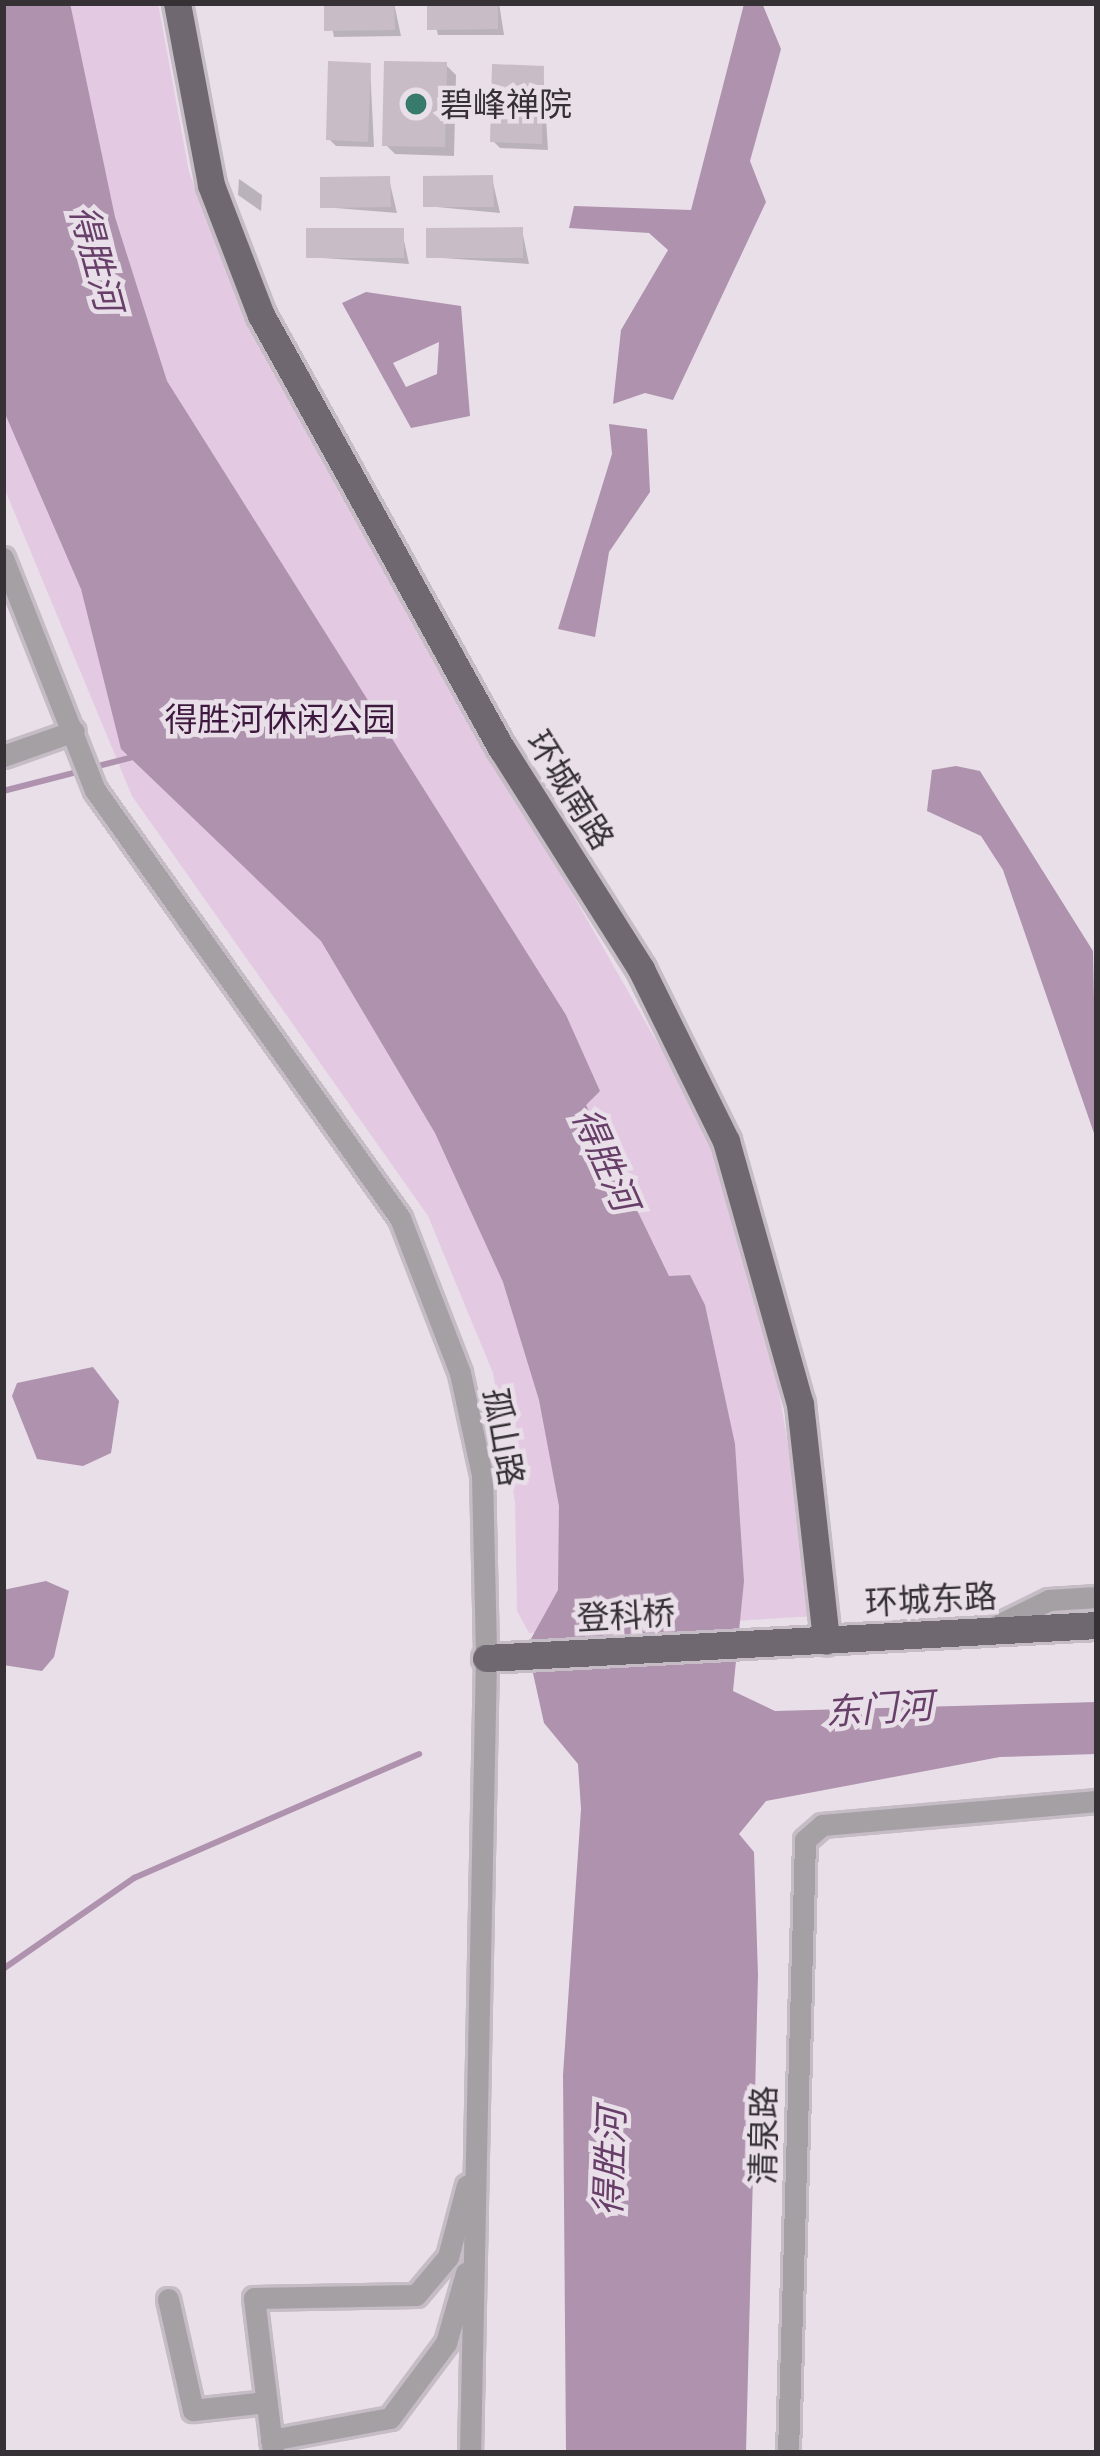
<!DOCTYPE html>
<meta charset="utf-8">
<style>
body{margin:0}
#map{position:relative;width:1100px;height:2456px;overflow:hidden;background:#e9dfe9;font-family:"PT Sans","Noto Sans SC",sans-serif}
div>[style]{position:absolute}
[style*='--x']{left:calc(var(--x)*1px);top:calc(var(--y)*1px);width:calc(var(--w)*1px);rotate:calc(var(--a)*1deg)}
.green>*{inset:0;background:#e4c9e3}
.water>*{inset:0;background:#af92ae}
.shadow>*{inset:0;background:#0003}
.stream>*{height:6px;margin:-3px;padding:0 3px;transform-origin:3px;border-radius:3px;background:#af92ae}
.building>*{inset:0;background:#c8bdc7}
.roads{filter:drop-shadow(3px 0 #c5bcc5) drop-shadow(-3px 0 #c5bcc5) drop-shadow(0 3px #c5bcc5) drop-shadow(0 -3px #c5bcc5)}
.minor>*{height:21px;margin:-10.5px;padding:0 10.5px;transform-origin:10.5px;border-radius:10.5px;background:#a4a0a4}
.major>*{height:27px;margin:-13.5px;padding:0 13.5px;transform-origin:13.5px;border-radius:13.5px;background:#706870}
.dots>*{width:33px;height:33px;translate:-50% -50%;box-sizing:border-box;border:6px solid #e9dfe9;border-radius:50%}
span{translate:-50% -50%;white-space:nowrap;text-align:center;line-height:1.15;-webkit-text-stroke:9px #e9dfe9;paint-order:stroke}
.poi-label{font-size:33px;color:#353135}
.left{translate:0 -50%;text-align:left}
.park-label{font-size:33px;color:#3e183f}
.street-label{font-size:33px;color:#353135}
.water-label{font-size:36px;color:#683f68;font-style:italic}
.frame{position:absolute;inset:0;border:6px solid #353135;pointer-events:none}
</style>
<div id="map">
<div class="green">
<i style="clip-path:polygon(3px 3px,158px 3px,189px 172px,245px 320px,714px 1142px,776px 1374px,817px 1616px,529px 1633px,517px 1611px,515px 1502px,493px 1373px,428px 1216px,132px 796px,3px 485px)"></i>
</div>
<div class="water">
<i style="clip-path:polygon(3px 3px,70px 3px,115px 217px,167px 381px,566px 1015px,600px 1091px,586px 1105px,669px 1276px,690px 1275px,705px 1305px,735px 1444px,744px 1581px,733px 1691px,775px 1711px,1097px 1702px,1097px 1754px,1000px 1757px,766px 1801px,739px 1834px,754px 1852px,758px 1975px,746px 2453px,566px 2453px,563px 2075px,581px 1809px,578px 1764px,544px 1723px,527px 1646px,558px 1590px,559px 1506px,539px 1400px,503px 1282px,435px 1133px,321px 941px,121px 749px,81px 589px,3px 409px)"></i>
<i style="clip-path:polygon(762px 3px,781px 49px,750px 161px,766px 202px,673px 400px,645px 393px,613px 404px,621px 330px,668px 250px,649px 233px,569px 228px,574px 206px,691px 210px,744px 4px)"></i>
<i style="clip-path:polygon(evenodd,366px 292px,461px 306px,470px 416px,411px 428px,342px 303px,366px 292px,439px 342px,437px 374px,406px 387px,393px 363px,439px 342px)"></i>
<i style="clip-path:polygon(609px 424px,647px 429px,650px 492px,609px 552px,595px 637px,558px 629px,612px 454px)"></i>
<i style="clip-path:polygon(956px 766px,980px 771px,1093px 951px,1097px 1142px,1003px 870px,981px 836px,927px 811px,932px 770px)"></i>
<i style="clip-path:polygon(93px 1367px,119px 1401px,111px 1453px,83px 1466px,37px 1459px,12px 1396px,17px 1383px)"></i>
<i style="clip-path:polygon(46px 1581px,69px 1591px,54px 1657px,42px 1671px,3px 1665px,3px 1590px)"></i>
</div>
<div class="shadow">
<i style="clip-path:polygon(327px 3px,394px 3px,401px 36px,334px 37px)"></i>
<i style="clip-path:polygon(430px 3px,499px 3px,504px 35px,438px 35px)"></i>
<i style="clip-path:polygon(446px 65px,456px 75px,454px 156px,395px 154px,385px 144px)"></i>
<i style="clip-path:polygon(370px 66px,374px 147px,336px 146px,329px 139px)"></i>
<i style="clip-path:polygon(543px 69px,548px 150px,500px 148px,493px 141px)"></i>
<i style="clip-path:polygon(492px 178px,500px 213px,426px 206px)"></i>
<i style="clip-path:polygon(239px 179px,262px 195px,261px 211px,238px 195px)"></i>
<i style="clip-path:polygon(389px 179px,397px 213px,323px 207px)"></i>
<i style="clip-path:polygon(522px 230px,529px 264px,429px 257px)"></i>
<i style="clip-path:polygon(402px 231px,409px 264px,309px 257px)"></i>
</div>
<div class="stream">
<i style="--x:94;--y:767;--w:40;--a:-14.4"></i>
<i style="--x:3;--y:791;--w:81;--a:-14.4"></i>
<i style="--x:3;--y:1969;--w:160;--a:-34.8"></i>
<i style="--x:134;--y:1878;--w:311;--a:-23.5"></i>
</div>
<div class="building">
<i style="clip-path:polygon(324px 3px,394px 3px,395px 30px,324px 31px)"></i>
<i style="clip-path:polygon(427px 3px,498px 3px,498px 29px,427px 30px)"></i>
<i style="clip-path:polygon(328px 61px,371px 63px,368px 142px,326px 140px)"></i>
<i style="clip-path:polygon(384px 61px,447px 62px,445px 147px,382px 146px)"></i>
<i style="clip-path:polygon(492px 64px,544px 66px,542px 144px,490px 142px)"></i>
<i style="clip-path:polygon(493px 175px,494px 207px,423px 207px,423px 176px)"></i>
<i style="clip-path:polygon(390px 176px,391px 207px,320px 208px,320px 177px)"></i>
<i style="clip-path:polygon(523px 227px,523px 258px,426px 258px,426px 228px)"></i>
<i style="clip-path:polygon(306px 228px,404px 228px,404px 258px,306px 258px)"></i>
</div>
<div class="roads">
<div class="minor">
<i style="--x:3;--y:558;--w:250;--a:68.4"></i>
<i style="--x:95;--y:790;--w:526;--a:54.53"></i>
<i style="--x:400;--y:1218;--w:166;--a:68.8"></i>
<i style="--x:460;--y:1373;--w:104;--a:77.8"></i>
<i style="--x:482;--y:1475;--w:183;--a:88.7"></i>
<i style="--x:486;--y:1658;--w:795;--a:91.15"></i>
<i style="--x:3;--y:756;--w:75;--a:-19.4"></i>
<i style="--x:996;--y:1626;--w:59;--a:-26.1"></i>
<i style="--x:1049;--y:1600;--w:48;--a:-3.6"></i>
<i style="--x:168;--y:2299;--w:114;--a:77.3"></i>
<i style="--x:193;--y:2410;--w:74;--a:-6.2"></i>
<i style="--x:271;--y:2440;--w:121;--a:-10.5"></i>
<i style="--x:390;--y:2418;--w:94;--a:-53.3"></i>
<i style="--x:446;--y:2343;--w:73;--a:-74.1"></i>
<i style="--x:273;--y:2453;--w:156;--a:-97"></i>
<i style="--x:254;--y:2298;--w:162;--a:-1.1"></i>
<i style="--x:416;--y:2295;--w:50;--a:-49.9"></i>
<i style="--x:448;--y:2257;--w:74;--a:-75.2"></i>
<i style="--x:788;--y:2453;--w:613;--a:-88.41"></i>
<i style="--x:805;--y:1840;--w:23;--a:-41"></i>
<i style="--x:822;--y:1825;--w:276;--a:-5"></i>
</div>
<div class="major">
<i style="--x:177;--y:3;--w:185;--a:79.4"></i>
<i style="--x:211;--y:185;--w:139;--a:69"></i>
<i style="--x:261;--y:315;--w:496;--a:61"></i>
<i style="--x:502;--y:749;--w:260;--a:57.7"></i>
<i style="--x:641;--y:969;--w:192;--a:63.7"></i>
<i style="--x:726;--y:1141;--w:273;--a:74.3"></i>
<i style="--x:800;--y:1404;--w:238;--a:83.7"></i>
<i style="--x:486;--y:1658;--w:612;--a:-3.09"></i>
</div>
</div>
<div class="dots">
<i style="left:416px;top:104px;background:#387b6c"></i>
</div>
<div class="poi-label">
<span class="left" style="left:440px;top:104px">碧峰禅院</span>
</div>
<div class="park-label">
<span style="left:280px;top:719px">得胜河休闲公园</span>
</div>
<div class="street-label">
<span style="left:571px;top:790px;rotate:58deg">环城南路</span>
<span style="left:504px;top:1437px;rotate:80deg">孤山路</span>
<span style="left:931px;top:1599px;rotate:-3deg">环城东路</span>
<span style="left:626px;top:1615px;rotate:-3deg">登科桥</span>
<span style="left:763px;top:2135px;rotate:-89deg">清泉路</span>
</div>
<div class="water-label">
<span style="left:97px;top:258px;rotate:75deg">得胜河</span>
<span style="left:606px;top:1159px;rotate:66deg">得胜河</span>
<span style="left:879px;top:1708px;rotate:-4deg">东门河</span>
<span style="left:609px;top:2162px;rotate:-88deg">得胜河</span>
</div>
<div class="frame"></div>
</div>
